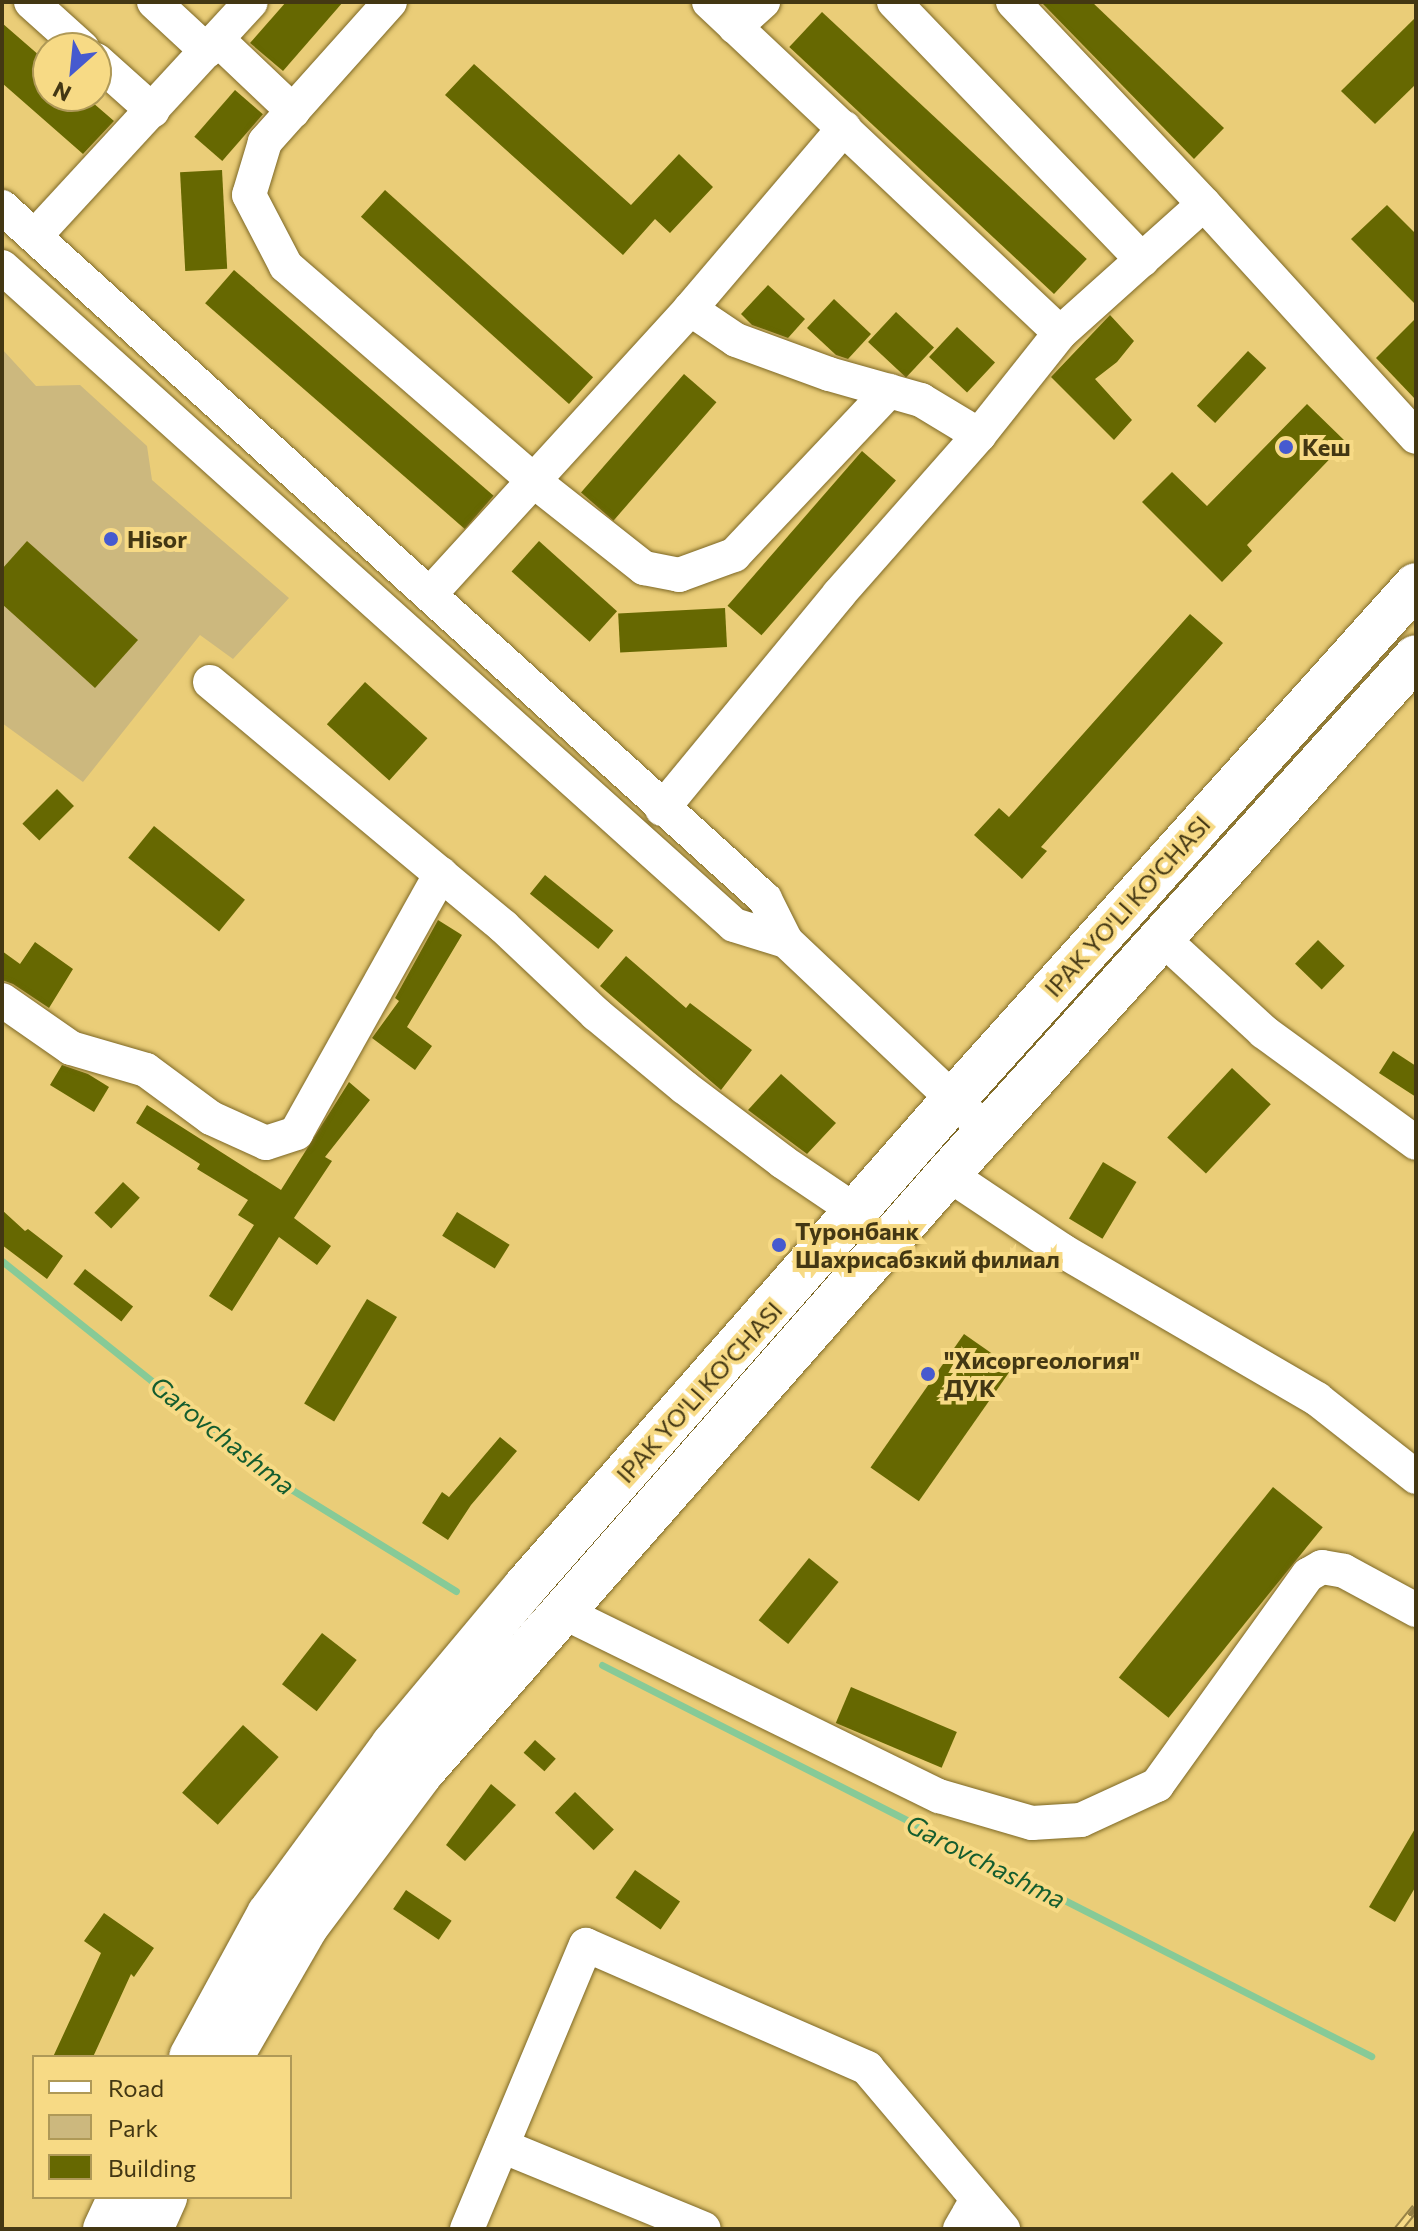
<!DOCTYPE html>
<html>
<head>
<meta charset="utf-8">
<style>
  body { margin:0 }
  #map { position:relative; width:1418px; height:2231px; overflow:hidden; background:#eacd78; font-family:Commissioner,sans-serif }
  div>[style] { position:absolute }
  .green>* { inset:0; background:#ccb87e }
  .stream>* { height:7px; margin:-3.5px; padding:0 3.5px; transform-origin:3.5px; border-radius:3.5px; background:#87ca97 }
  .building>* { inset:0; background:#666801; transform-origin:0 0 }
  .roads { filter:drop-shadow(0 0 2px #7d6826) drop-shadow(0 0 2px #7d6826) }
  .minor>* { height:34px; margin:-17px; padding:0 17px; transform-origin:17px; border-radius:17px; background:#fff }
  .major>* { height:44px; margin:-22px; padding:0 22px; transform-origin:22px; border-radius:22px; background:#fff }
  .rail>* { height:9px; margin-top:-4.5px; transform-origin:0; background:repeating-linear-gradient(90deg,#f7da85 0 18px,#978246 0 36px); box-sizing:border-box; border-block:2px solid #978246 }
  .dots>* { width:22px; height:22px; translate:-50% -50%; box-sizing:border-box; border:4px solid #f7da85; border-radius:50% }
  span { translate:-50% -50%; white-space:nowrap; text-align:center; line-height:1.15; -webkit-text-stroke:8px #f7da85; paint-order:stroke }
  .poi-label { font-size:24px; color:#433713; font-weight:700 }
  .left { translate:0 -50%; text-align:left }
  .street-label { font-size:24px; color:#433713 }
  .water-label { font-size:26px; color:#145d2f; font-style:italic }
  .frame { position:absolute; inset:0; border:4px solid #433713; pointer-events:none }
  .legend { position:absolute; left:32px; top:2055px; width:260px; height:144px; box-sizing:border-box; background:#f7da85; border:2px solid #af9957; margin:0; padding:10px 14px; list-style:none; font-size:24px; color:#433713 }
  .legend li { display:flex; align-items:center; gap:16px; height:40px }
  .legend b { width:40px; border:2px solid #af9957 }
  .north { position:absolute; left:32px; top:32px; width:80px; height:80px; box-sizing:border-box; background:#f7da85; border:2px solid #af9957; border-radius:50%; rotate:207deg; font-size:22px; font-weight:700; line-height:32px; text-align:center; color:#433713 }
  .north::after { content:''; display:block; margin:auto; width:28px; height:36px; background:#465acf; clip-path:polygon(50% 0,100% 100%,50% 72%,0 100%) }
</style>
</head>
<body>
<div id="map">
  <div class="green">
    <i style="clip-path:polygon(2px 349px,36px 386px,80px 385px,147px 446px,152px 480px,289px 598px,233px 659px,200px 635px,83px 782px,2px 723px)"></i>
  </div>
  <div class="stream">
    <i style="left:2px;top:1261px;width:347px;rotate:38.7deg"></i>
    <i style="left:273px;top:1478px;width:215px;rotate:31.7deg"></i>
    <i style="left:602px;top:1665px;width:863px;rotate:26.95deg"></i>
  </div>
  <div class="building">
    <i style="clip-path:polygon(286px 2px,343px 2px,283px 71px,250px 43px)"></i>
    <i style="clip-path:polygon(1041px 2px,1092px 2px,1224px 128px,1194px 159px)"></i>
    <i style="left:822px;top:12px;width:362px;height:48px;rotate:43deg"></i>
    <i style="clip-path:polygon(1416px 17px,1416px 84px,1375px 124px,1341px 91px)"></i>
    <i style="clip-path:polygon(2px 23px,48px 63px,48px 96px,85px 96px,114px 121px,83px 154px,2px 83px)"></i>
    <i style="clip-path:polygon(474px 64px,631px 205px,679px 154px,713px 187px,670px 233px,655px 219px,623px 255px,445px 95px)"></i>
    <i style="left:235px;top:90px;width:37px;height:62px;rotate:41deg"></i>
    <i style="left:222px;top:170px;width:99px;height:42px;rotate:87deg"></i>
    <i style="left:385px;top:190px;width:280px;height:36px;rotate:42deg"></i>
    <i style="clip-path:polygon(1387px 205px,1416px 234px,1416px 305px,1351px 239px)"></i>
    <i style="left:234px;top:270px;width:344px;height:44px;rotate:41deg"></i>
    <i style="clip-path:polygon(768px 285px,805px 319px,788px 338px,752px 325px,741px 314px)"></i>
    <i style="clip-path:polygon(834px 299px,871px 334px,848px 359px,836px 355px,807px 328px)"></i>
    <i style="left:896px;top:312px;width:52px;height:41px;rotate:43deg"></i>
    <i style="clip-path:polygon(1110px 315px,1134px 341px,1117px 362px,1095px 379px,1132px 420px,1114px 440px,1051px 377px)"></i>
    <i style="clip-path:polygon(1416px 318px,1416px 400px,1376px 358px)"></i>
    <i style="left:957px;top:327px;width:52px;height:41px;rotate:43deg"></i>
    <i style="left:1248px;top:351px;width:25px;height:75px;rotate:43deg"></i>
    <i style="left:684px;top:374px;width:43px;height:157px;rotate:41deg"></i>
    <i style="clip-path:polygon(1307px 404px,1346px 442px,1247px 545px,1252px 551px,1222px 582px,1142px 502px,1172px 472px,1207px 506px)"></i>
    <i style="left:862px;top:451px;width:45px;height:205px;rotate:41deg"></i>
    <i style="clip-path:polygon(27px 541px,138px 640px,95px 688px,2px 604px,2px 569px)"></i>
    <i style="left:539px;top:541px;width:105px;height:41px;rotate:42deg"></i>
    <i style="left:725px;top:608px;width:39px;height:107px;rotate:87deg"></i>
    <i style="clip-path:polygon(1190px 614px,1223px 643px,1041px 847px,1047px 851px,1022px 879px,974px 835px,999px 808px,1009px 817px)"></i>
    <i style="left:365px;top:682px;width:84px;height:57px;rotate:42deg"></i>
    <i style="left:57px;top:789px;width:24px;height:49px;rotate:45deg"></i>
    <i style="left:154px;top:826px;width:117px;height:41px;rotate:39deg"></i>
    <i style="left:545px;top:875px;width:88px;height:24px;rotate:39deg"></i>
    <i style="clip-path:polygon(438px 920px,462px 935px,407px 1027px,432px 1046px,415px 1070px,372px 1038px,399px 1001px,395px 998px)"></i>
    <i style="left:1318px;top:940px;width:37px;height:33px;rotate:44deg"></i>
    <i style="clip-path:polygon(35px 942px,73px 969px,49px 1008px,13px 984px,2px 980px,2px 951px,20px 964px)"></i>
    <i style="clip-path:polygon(626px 956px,686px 1008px,690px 1003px,752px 1050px,721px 1090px,600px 986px)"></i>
    <i style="clip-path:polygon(1393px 1051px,1416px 1066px,1416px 1097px,1379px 1073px)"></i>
    <i style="clip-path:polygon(62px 1065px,88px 1074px,109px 1087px,94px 1112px,50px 1085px)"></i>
    <i style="left:1232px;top:1068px;width:53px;height:95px;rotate:43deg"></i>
    <i style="clip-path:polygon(781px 1074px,836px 1123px,807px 1154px,748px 1110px)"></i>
    <i style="clip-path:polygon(349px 1082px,370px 1100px,325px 1157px,332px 1161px,294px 1218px,331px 1246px,317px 1265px,279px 1237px,232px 1311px,209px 1296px,254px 1225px,238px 1215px,248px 1200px,197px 1169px,200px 1164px,136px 1123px,147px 1105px,281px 1190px)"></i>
    <i style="left:1103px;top:1162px;width:39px;height:66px;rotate:31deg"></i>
    <i style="left:123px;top:1182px;width:23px;height:42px;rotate:43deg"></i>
    <i style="clip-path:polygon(2px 1210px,25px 1231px,28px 1229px,63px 1256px,47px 1279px,2px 1245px)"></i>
    <i style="left:457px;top:1212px;width:62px;height:28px;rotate:32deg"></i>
    <i style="left:85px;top:1269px;width:61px;height:19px;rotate:38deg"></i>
    <i style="left:367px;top:1299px;width:35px;height:122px;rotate:31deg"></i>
    <i style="left:964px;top:1334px;width:59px;height:163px;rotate:35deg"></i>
    <i style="clip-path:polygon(500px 1437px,517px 1451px,471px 1505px,448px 1540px,422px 1523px,442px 1492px,449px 1497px)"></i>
    <i style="left:1273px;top:1487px;width:64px;height:245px;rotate:39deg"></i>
    <i style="left:809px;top:1558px;width:38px;height:80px;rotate:39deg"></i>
    <i style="left:322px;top:1633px;width:44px;height:65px;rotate:38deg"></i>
    <i style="left:851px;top:1687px;width:115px;height:39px;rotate:23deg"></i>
    <i style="left:243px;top:1725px;width:48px;height:91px;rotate:42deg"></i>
    <i style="left:535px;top:1740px;width:28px;height:17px;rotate:42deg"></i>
    <i style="clip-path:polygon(491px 1784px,516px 1805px,465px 1861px,446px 1845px)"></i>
    <i style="left:575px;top:1792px;width:54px;height:29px;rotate:44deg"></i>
    <i style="clip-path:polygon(1416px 1827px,1416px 1886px,1395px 1922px,1369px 1907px)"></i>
    <i style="left:635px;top:1870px;width:55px;height:34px;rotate:35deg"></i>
    <i style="left:406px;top:1890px;width:55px;height:23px;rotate:34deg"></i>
    <i style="clip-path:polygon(104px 1913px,154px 1948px,134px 1977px,131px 1974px,93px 2057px,53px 2057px,101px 1953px,84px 1941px)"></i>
  </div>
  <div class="roads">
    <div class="minor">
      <i style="left:31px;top:2px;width:69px;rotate:42deg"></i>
      <i style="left:154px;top:2px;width:72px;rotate:42.8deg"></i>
      <i style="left:390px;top:2px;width:188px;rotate:131.8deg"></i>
      <i style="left:265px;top:142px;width:55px;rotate:106.8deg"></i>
      <i style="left:249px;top:195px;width:80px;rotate:62.5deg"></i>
      <i style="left:286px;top:266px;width:330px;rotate:40.9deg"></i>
      <i style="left:535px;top:482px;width:139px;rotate:38.3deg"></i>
      <i style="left:644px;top:568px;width:36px;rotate:11deg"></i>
      <i style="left:679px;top:575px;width:59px;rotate:-20deg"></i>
      <i style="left:734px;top:555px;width:226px;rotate:-46.6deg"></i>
      <i style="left:709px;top:2px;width:482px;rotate:43.3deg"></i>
      <i style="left:1060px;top:333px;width:193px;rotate:-41.9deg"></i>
      <i style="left:1204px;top:204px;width:315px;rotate:47.7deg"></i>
      <i style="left:894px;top:2px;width:358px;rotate:46.1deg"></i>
      <i style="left:1013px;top:2px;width:278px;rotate:46.6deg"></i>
      <i style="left:735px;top:27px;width:38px;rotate:-42deg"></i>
      <i style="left:217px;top:39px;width:105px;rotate:43.5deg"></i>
      <i style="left:96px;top:60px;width:76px;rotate:41.8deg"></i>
      <i style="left:2px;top:207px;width:1030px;rotate:42.21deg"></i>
      <i style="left:765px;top:899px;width:47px;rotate:63.4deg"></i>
      <i style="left:786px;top:941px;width:255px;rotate:43.4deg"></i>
      <i style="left:35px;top:236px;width:318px;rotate:-47.3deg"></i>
      <i style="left:2px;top:267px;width:984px;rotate:41.95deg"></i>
      <i style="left:734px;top:925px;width:54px;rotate:17.1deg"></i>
      <i style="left:690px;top:309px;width:238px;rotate:-49.6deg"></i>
      <i style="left:430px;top:594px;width:386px;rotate:-47.6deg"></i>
      <i style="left:690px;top:309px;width:55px;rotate:34deg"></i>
      <i style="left:736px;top:340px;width:99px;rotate:20.1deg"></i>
      <i style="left:829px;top:374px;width:96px;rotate:15.8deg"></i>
      <i style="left:921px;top:400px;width:68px;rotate:31.1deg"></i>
      <i style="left:210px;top:682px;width:383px;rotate:39.8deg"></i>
      <i style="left:504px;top:927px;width:127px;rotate:43.4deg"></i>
      <i style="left:596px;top:1014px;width:114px;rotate:39.7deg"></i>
      <i style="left:684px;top:1087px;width:124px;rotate:37.1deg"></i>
      <i style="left:783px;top:1162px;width:89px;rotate:34deg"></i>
      <i style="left:662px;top:809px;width:278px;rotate:-50.5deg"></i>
      <i style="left:839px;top:594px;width:212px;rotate:-48.6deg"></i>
      <i style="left:979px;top:435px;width:130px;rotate:-51.5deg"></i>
      <i style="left:1163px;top:939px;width:137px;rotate:42.6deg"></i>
      <i style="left:1264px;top:1032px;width:188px;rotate:36.1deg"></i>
      <i style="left:2px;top:1000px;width:84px;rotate:34.8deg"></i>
      <i style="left:71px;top:1048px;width:78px;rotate:16.3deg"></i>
      <i style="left:146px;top:1070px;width:81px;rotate:36.4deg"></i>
      <i style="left:211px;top:1118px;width:60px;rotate:24.4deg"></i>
      <i style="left:266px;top:1143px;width:32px;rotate:-18deg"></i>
      <i style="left:296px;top:1133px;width:297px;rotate:-60.8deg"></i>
      <i style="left:948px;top:1174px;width:138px;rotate:33.8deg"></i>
      <i style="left:1063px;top:1251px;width:294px;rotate:30.2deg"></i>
      <i style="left:1317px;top:1399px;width:126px;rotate:38.2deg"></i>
      <i style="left:561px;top:1611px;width:421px;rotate:26.1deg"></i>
      <i style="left:939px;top:1796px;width:97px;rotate:16.2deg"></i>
      <i style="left:1032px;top:1823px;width:49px;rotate:-3.5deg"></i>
      <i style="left:1081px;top:1820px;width:84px;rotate:-24.7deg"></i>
      <i style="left:1157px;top:1785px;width:259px;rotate:-54.3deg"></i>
      <i style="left:1308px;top:1575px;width:16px;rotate:-30deg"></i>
      <i style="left:1322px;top:1567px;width:22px;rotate:10deg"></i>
      <i style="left:1344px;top:1571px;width:82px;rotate:28.4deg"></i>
      <i style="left:502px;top:2146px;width:218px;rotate:22.3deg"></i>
      <i style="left:467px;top:2229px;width:308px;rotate:-67.3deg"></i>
      <i style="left:586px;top:1945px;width:307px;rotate:23.6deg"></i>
      <i style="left:867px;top:2068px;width:211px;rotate:49.8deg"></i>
      <i style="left:960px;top:2229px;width:34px;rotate:-60deg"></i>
    </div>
    <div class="major">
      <i style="left:191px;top:2057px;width:163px;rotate:-61.4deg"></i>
      <i style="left:269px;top:1914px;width:210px;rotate:-53.7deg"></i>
      <i style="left:393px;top:1745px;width:206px;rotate:-50.1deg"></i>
      <i style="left:525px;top:1587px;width:650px;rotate:-48.68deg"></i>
      <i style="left:954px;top:1099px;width:691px;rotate:-48.05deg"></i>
      <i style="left:231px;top:2057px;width:150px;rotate:-60deg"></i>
      <i style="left:306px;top:1927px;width:192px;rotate:-53.2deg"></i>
      <i style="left:421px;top:1773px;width:798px;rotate:-48.66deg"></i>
      <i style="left:948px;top:1174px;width:697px;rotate:-47.85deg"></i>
      <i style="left:105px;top:2229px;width:35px;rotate:-65deg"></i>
      <i style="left:151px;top:2229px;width:35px;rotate:-66deg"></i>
    </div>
  </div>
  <div class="rail">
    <i style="left:1398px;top:2229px;width:28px;rotate:-51deg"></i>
  </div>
  <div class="dots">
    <i style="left:1286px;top:447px;background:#465acf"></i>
    <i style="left:111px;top:539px;background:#465acf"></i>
    <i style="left:779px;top:1245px;background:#465acf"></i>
    <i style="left:928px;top:1374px;background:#465acf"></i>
  </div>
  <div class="poi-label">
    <span class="left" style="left:1302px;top:447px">Кеш</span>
    <span class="left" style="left:127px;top:539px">Hisor</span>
    <span class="left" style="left:795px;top:1245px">Туронбанк<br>Шахрисабзкий филиал</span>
    <span class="left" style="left:944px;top:1374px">"Хисоргеология"<br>ДУК</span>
  </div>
  <div class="street-label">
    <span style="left:1127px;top:906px;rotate:-48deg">IPAK YO'LI KO'CHASI</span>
    <span style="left:699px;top:1392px;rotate:-48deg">IPAK YO'LI KO'CHASI</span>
  </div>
  <div class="water-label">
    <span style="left:223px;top:1435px;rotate:38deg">Garovchashma</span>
    <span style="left:986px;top:1861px;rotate:27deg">Garovchashma</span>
  </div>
  <div class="frame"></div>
  <ul class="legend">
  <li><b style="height:10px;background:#fff"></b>Road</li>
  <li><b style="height:22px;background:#ccb87e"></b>Park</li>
  <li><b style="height:22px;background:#666801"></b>Building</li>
  </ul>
  <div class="north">N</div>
</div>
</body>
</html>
